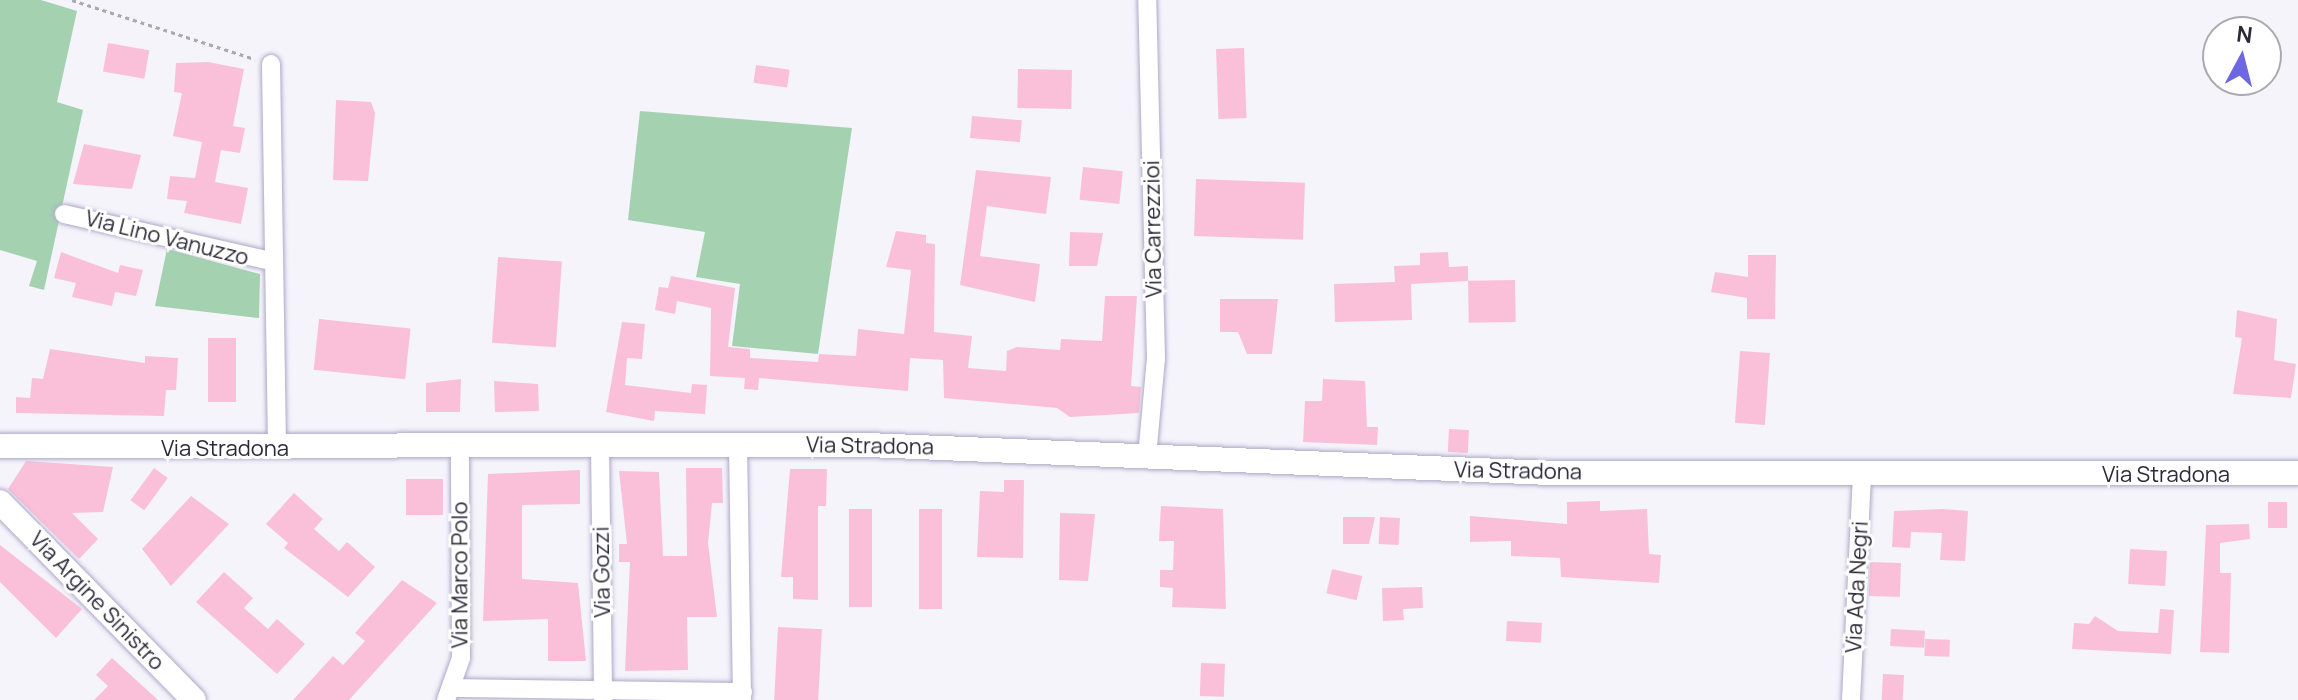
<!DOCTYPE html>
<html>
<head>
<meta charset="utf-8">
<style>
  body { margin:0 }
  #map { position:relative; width:2298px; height:700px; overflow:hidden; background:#f5f4fb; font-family:Manrope,sans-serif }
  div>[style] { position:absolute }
  .green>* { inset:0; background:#a4d2b1 }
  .building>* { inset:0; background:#fac0da; transform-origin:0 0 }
  .path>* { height:3px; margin-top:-1.5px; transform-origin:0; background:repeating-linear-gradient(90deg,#aaa9b2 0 4px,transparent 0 8px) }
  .roads { filter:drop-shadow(0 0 2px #aca9c8) drop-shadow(0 0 2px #aca9c8) }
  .minor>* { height:18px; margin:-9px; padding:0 9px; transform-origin:9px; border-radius:9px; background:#fff }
  .secondary>* { height:24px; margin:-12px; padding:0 12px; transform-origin:12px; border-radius:12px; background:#fff }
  span { translate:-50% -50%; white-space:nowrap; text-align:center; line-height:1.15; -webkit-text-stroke:6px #fff; paint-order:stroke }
  .street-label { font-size:22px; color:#2c2a37 }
  .north { position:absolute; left:2202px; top:16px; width:80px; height:80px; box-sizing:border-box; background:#fff; border:2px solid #abaaaf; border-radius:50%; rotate:7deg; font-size:22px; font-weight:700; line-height:32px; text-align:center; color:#2c2a37 }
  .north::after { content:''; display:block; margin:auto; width:28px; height:36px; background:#6d67e1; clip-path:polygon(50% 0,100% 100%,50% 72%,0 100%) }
</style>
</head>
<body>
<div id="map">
  <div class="green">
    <i style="clip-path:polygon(0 0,41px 0,77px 11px,57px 102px,83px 110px,44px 290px,29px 286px,37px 261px,0 250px)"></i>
    <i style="clip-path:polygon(640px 111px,852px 128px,818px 354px,732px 346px,740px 284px,696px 277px,705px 232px,628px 220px)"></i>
    <i style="clip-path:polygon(167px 249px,260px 274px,259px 318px,155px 306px)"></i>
  </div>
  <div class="building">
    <i style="left:108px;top:43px;width:42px;height:29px;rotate:10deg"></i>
    <i style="left:1244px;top:48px;width:70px;height:28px;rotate:88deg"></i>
    <i style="clip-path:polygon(208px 62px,244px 69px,233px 126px,245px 128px,240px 153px,221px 150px,215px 182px,248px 188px,241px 224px,184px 213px,187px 201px,167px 199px,170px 176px,195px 178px,202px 142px,173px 136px,182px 93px,174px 92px,176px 63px)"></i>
    <i style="left:756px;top:65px;width:34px;height:18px;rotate:8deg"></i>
    <i style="left:1018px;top:69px;width:54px;height:39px;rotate:1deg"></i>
    <i style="clip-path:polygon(336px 100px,371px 102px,375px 113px,368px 181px,333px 180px)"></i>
    <i style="left:972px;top:116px;width:50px;height:22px;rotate:5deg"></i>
    <i style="clip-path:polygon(84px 144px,141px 155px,132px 189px,73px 184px)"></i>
    <i style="left:1083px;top:167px;width:40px;height:33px;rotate:6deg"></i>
    <i style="clip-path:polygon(976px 170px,1051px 177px,1046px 214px,987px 206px,980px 256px,1040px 264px,1035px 302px,960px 285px)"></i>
    <i style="left:1196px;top:179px;width:109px;height:57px;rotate:2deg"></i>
    <i style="clip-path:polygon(896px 231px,926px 235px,926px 243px,935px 244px,934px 332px,972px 336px,968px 368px,1006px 371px,1007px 351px,1017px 347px,1060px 350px,1061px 339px,1102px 341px,1105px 296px,1137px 296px,1131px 386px,1141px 387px,1139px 413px,1070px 417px,1057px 408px,944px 398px,943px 360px,910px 358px,908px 391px,759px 378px,758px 390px,744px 389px,745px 378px,710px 376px,711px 308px,677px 301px,675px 314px,655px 310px,659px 287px,668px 288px,671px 276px,735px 288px,728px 347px,750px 349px,750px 358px,818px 362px,819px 354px,856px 356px,858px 329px,904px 334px,911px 270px,886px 267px)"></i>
    <i style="clip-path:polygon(1070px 232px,1103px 233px,1097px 266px,1069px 266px)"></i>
    <i style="clip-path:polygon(61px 252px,118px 273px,120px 265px,143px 270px,136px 296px,115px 292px,112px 306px,72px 297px,76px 283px,54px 278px)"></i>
    <i style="clip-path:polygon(1448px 252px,1449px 267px,1468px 266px,1468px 281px,1411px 284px,1412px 320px,1335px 322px,1334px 284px,1395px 282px,1394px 266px,1420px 265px,1420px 253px)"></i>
    <i style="clip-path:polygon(1748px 255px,1776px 255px,1775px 319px,1747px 319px,1747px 298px,1711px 292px,1715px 272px,1748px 277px)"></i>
    <i style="left:498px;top:257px;width:64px;height:86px;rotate:4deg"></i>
    <i style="left:1515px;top:280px;width:42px;height:47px;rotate:89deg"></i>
    <i style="clip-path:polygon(1220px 299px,1278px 299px,1272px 354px,1247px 354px,1238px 332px,1220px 332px)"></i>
    <i style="clip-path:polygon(2237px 310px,2277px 319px,2274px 360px,2296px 364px,2291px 398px,2233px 394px,2242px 338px,2235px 337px)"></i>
    <i style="left:319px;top:319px;width:92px;height:51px;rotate:6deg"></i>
    <i style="clip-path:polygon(622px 322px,645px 324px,642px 359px,627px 358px,625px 385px,691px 393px,692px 384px,707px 385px,705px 414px,655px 411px,654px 421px,606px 412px)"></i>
    <i style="left:208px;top:338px;width:28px;height:64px"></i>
    <i style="clip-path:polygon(50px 349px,145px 363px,145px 356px,178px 358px,176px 390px,166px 390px,164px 416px,16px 413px,16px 397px,30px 398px,32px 378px,43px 379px)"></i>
    <i style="left:1740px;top:351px;width:30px;height:72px;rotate:4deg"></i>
    <i style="clip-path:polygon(461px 379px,460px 412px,426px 412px,426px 383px)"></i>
    <i style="clip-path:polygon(1323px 379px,1365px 381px,1367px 427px,1378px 427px,1377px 445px,1303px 442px,1305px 401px,1322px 401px)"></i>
    <i style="clip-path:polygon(494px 381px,538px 384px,539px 411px,495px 412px)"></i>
    <i style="left:1449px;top:429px;width:20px;height:23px;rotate:3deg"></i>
    <i style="clip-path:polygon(26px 461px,113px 467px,103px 512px,72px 513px,98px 539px,79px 559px,8px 489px)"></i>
    <i style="left:154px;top:468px;width:17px;height:40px;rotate:36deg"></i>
    <i style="clip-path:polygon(686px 468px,722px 468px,723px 503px,712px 503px,708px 543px,717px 617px,687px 617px,688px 670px,625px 671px,630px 562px,619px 562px,619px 544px,627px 544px,619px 471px,659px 472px,663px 556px,687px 556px)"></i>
    <i style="clip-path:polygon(790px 469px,827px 469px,826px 506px,818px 506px,818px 600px,793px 599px,793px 577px,781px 577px)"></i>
    <i style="clip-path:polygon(580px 470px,580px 504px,522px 505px,522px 579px,578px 583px,586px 661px,548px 661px,548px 619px,483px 621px,488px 474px)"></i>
    <i style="left:406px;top:479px;width:37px;height:36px"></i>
    <i style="clip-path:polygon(1004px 480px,1024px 480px,1023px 558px,977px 557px,980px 491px,1004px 492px)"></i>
    <i style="clip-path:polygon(294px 493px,323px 519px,314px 529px,339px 551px,347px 542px,375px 567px,348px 597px,284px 548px,288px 543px,266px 524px)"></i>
    <i style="clip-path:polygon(191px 496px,229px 524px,171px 586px,142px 549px)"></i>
    <i style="clip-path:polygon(1600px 501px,1600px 511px,1647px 509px,1649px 554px,1661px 555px,1659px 583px,1561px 577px,1560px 558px,1511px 556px,1511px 541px,1470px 542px,1470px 516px,1567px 524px,1567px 502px)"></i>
    <i style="left:2268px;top:502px;width:19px;height:26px"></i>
    <i style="clip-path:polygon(1161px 506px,1223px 509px,1226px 609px,1172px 607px,1173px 588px,1160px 587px,1160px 570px,1173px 570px,1174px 541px,1159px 541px)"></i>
    <i style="left:849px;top:509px;width:23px;height:98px"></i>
    <i style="left:919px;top:509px;width:23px;height:100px"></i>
    <i style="clip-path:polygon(1943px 509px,1968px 511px,1965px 561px,1940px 560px,1942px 533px,1911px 532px,1910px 548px,1892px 547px,1894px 511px)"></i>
    <i style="clip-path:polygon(1060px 513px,1095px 514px,1088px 581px,1059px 580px)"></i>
    <i style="clip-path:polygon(1343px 517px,1375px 517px,1369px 544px,1343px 544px)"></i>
    <i style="left:1380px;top:517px;width:20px;height:27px;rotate:3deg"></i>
    <i style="clip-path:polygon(2249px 524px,2250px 539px,2220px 543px,2220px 573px,2231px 573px,2229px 653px,2200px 652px,2206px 525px)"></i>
    <i style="clip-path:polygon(0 545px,82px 609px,56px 638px,0 582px)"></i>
    <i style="left:2130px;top:549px;width:37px;height:35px;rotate:3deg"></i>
    <i style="left:1870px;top:562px;width:31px;height:34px;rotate:2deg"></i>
    <i style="left:1332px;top:569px;width:31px;height:25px;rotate:13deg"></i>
    <i style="clip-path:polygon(224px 572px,253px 598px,244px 608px,268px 629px,277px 619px,305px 644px,277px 674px,196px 602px)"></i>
    <i style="clip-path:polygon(402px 580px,437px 603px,349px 700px,293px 700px,333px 656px,343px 665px,365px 641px,355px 633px)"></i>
    <i style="clip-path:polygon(1422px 587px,1423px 608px,1403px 609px,1404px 620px,1383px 621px,1382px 588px)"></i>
    <i style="clip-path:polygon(2160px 609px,2174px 610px,2171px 654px,2072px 649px,2074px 623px,2089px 624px,2095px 616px,2118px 631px,2158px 633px)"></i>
    <i style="left:1507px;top:621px;width:35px;height:20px;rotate:3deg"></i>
    <i style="left:778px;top:627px;width:44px;height:73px;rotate:3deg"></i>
    <i style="left:1891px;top:629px;width:34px;height:17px;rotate:3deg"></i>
    <i style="left:1925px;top:639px;width:25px;height:17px;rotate:2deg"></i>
    <i style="clip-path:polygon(112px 658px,123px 668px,158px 700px,94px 700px,108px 686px,96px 675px)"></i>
    <i style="left:1201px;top:663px;width:24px;height:33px;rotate:2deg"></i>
    <i style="left:1883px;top:674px;width:21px;height:26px;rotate:3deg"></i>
  </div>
  <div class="path">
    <i style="left:72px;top:0;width:192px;rotate:17.9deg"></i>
  </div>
  <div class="roads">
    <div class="minor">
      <i style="left:271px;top:64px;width:385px;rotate:89.1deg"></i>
      <i style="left:64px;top:214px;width:212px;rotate:12.8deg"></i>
      <i style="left:738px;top:444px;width:256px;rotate:89.1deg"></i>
      <i style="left:600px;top:445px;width:255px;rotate:89.3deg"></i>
      <i style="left:1147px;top:457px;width:98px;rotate:-84.8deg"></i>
      <i style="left:1156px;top:359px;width:359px;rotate:-91.4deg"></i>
      <i style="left:455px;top:688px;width:288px;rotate:0.8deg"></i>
      <i style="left:446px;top:700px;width:45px;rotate:-70.3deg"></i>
      <i style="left:461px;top:658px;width:212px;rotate:-90.3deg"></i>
      <i style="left:1851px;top:700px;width:226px;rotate:-87.2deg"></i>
    </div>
    <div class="secondary">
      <i style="left:0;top:446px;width:868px;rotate:-0.07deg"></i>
      <i style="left:868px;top:445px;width:684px;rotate:2.35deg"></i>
      <i style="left:1551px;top:473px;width:747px"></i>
      <i style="left:0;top:502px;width:277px;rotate:45.6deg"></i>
    </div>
  </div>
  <div class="street-label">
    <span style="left:1153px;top:229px;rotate:-91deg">Via Carrezzioi</span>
    <span style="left:167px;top:238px;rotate:14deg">Via Lino Vanuzzo</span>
    <span style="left:870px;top:446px;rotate:1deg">Via Stradona</span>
    <span style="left:225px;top:449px">Via Stradona</span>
    <span style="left:1518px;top:471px;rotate:1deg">Via Stradona</span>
    <span style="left:2166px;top:475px">Via Stradona</span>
    <span style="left:602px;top:572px;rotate:-91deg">Via Gozzi</span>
    <span style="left:460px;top:575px;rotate:-90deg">Via Marco Polo</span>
    <span style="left:1857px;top:587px;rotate:-87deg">Via Ada Negri</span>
    <span style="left:97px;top:601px;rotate:46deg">Via Argine Sinistro</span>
  </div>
  <div class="north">N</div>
</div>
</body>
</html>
